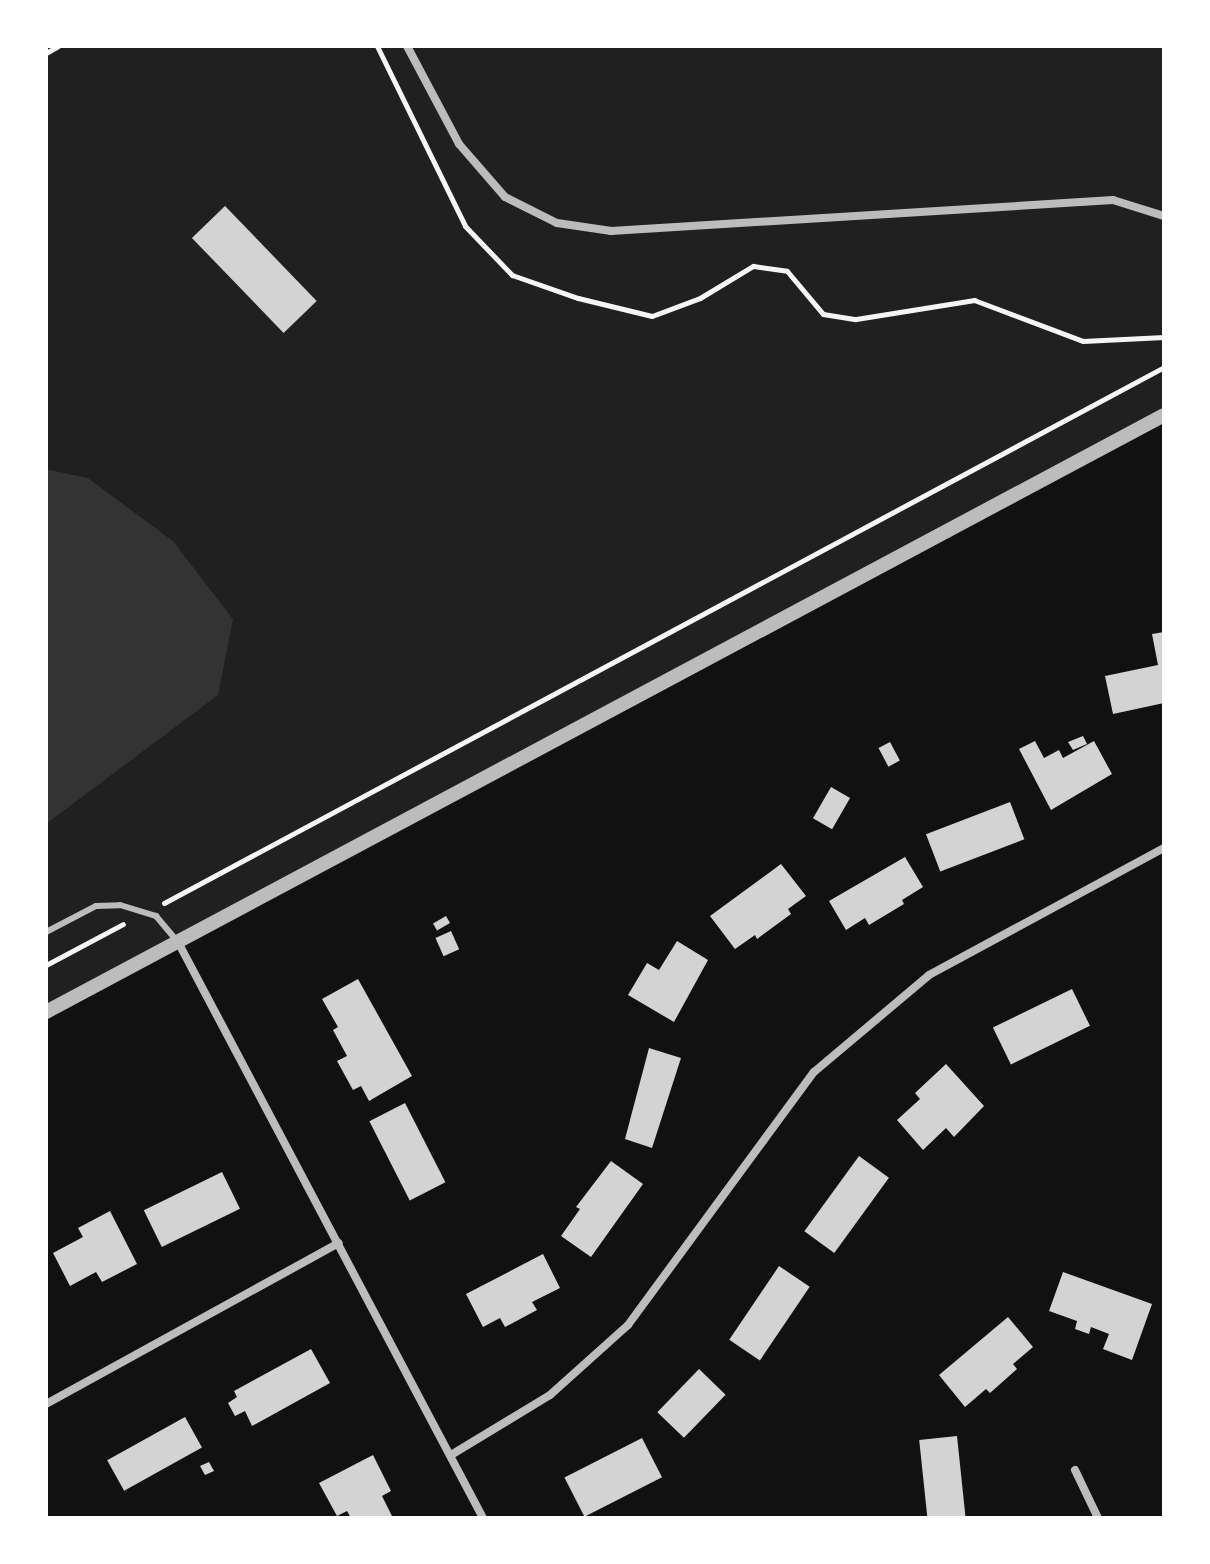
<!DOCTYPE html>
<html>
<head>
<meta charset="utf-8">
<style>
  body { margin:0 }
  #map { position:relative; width:1210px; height:1564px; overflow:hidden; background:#111; font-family:Cabin,sans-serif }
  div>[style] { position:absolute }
  .green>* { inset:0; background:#202020 }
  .water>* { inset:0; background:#333 }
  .building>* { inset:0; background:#d3d3d3; transform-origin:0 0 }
  .path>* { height:5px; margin:-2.5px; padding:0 2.5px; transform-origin:2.5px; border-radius:2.5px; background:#f5f5f5 }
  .service>* { height:6px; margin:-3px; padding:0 3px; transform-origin:3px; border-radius:3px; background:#bcbcbc }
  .minor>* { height:8px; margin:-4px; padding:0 4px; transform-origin:4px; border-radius:4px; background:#bcbcbc }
  .tertiary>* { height:14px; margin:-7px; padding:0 7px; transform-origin:7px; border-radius:7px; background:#bcbcbc }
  span { translate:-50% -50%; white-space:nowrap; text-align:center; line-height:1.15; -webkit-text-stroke:7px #fff; paint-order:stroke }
  .frame { position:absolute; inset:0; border:48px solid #fff; pointer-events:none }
</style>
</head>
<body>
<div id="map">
  <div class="green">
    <i style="clip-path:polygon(46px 46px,1164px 46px,1164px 415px,46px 1012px,46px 824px,152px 743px,233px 619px,173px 541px,88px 478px,46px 469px)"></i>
  </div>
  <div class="water">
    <i style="clip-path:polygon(46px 469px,88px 478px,173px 541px,233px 619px,218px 695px,46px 824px)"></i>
  </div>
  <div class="building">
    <i style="left:225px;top:206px;width:132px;height:46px;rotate:46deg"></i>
    <i style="clip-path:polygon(1164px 632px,1164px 703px,1113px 714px,1105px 676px,1158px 665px,1152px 634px)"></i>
    <i style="clip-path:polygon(1083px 736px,1087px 744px,1073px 750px,1068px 742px)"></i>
    <i style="clip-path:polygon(1035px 741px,1044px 758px,1059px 750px,1063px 758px,1094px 741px,1112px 774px,1051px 810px,1019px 749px)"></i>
    <i style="left:890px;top:742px;width:21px;height:13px;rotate:62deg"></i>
    <i style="left:831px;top:787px;width:22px;height:36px;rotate:30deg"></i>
    <i style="left:1010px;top:802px;width:40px;height:90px;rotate:69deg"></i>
    <i style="clip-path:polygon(905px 857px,923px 887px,902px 900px,904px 904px,869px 925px,865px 918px,846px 930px,829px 901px)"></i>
    <i style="clip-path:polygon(781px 864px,806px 896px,788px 909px,791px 914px,757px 939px,755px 935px,735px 949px,710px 916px)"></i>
    <i style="left:446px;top:916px;width:8px;height:15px;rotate:60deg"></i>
    <i style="left:451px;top:931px;width:20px;height:17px;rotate:66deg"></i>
    <i style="clip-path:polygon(677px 941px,708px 960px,674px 1022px,628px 995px,647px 963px,659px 970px)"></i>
    <i style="clip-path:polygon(358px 979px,412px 1076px,369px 1101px,361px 1086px,353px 1090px,337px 1061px,347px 1056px,333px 1030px,338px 1027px,322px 999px)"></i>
    <i style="left:1072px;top:989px;width:41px;height:88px;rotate:64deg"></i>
    <i style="clip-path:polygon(649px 1048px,681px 1058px,652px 1148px,625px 1139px)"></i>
    <i style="clip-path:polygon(946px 1064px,984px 1106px,954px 1137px,946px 1128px,923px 1150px,897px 1120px,920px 1099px,915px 1093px)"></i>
    <i style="left:405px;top:1103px;width:89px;height:40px;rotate:63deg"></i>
    <i style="left:859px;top:1156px;width:37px;height:93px;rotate:36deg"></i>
    <i style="clip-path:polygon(611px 1161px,643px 1184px,591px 1257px,561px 1236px,580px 1209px,576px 1207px)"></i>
    <i style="left:222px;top:1172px;width:41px;height:87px;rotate:64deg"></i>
    <i style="clip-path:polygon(110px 1211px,137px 1264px,102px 1282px,96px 1272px,70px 1286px,53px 1253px,83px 1237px,78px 1228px)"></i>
    <i style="clip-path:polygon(543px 1254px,560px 1288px,532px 1302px,537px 1310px,505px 1327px,500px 1318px,483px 1327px,466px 1294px)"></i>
    <i style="left:779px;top:1266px;width:37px;height:89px;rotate:34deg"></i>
    <i style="clip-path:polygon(1063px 1272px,1152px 1304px,1132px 1360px,1103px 1349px,1109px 1334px,1091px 1327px,1089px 1334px,1075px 1329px,1077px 1321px,1049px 1311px)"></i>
    <i style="clip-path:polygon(1008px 1317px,1033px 1347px,1013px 1364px,1017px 1369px,990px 1393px,986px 1389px,965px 1407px,939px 1375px)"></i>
    <i style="clip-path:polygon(311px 1349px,330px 1383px,252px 1426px,245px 1411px,235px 1416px,228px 1403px,237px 1397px,234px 1391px)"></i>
    <i style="left:699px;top:1369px;width:37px;height:60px;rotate:44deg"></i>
    <i style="left:185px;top:1417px;width:35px;height:89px;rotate:61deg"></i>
    <i style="left:957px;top:1436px;width:82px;height:38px;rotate:84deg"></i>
    <i style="left:642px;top:1438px;width:44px;height:87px;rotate:63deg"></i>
    <i style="clip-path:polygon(373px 1455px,391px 1491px,382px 1496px,393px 1518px,351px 1518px,347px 1511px,337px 1516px,319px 1483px)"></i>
    <i style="clip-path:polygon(209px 1462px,214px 1471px,205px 1475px,200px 1466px)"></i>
  </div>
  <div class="path">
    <i style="left:377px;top:46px;width:200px;rotate:63.9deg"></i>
    <i style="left:465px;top:226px;width:68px;rotate:46.2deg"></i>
    <i style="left:512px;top:275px;width:70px;rotate:19.2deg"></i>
    <i style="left:578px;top:298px;width:76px;rotate:13.7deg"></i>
    <i style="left:652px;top:316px;width:51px;rotate:-20.6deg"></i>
    <i style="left:700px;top:298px;width:62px;rotate:-31.1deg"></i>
    <i style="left:753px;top:266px;width:34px;rotate:8deg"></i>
    <i style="left:787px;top:271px;width:56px;rotate:50.1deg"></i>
    <i style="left:823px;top:314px;width:33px;rotate:9deg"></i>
    <i style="left:856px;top:319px;width:120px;rotate:-9.1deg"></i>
    <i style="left:974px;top:300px;width:116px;rotate:20.6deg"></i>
    <i style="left:1083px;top:341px;width:81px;rotate:-2.8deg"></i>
    <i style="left:46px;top:53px;width:14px;rotate:-30deg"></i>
    <i style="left:164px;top:903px;width:1135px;rotate:-28.19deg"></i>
    <i style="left:46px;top:965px;width:87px;rotate:-28deg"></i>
  </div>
  <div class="service">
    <i style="left:46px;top:932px;width:56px;rotate:-27.5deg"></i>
    <i style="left:96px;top:906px;width:24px;rotate:-2deg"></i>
    <i style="left:120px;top:905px;width:38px;rotate:17deg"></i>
    <i style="left:156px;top:916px;width:34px;rotate:50deg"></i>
  </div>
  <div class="minor">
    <i style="left:407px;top:46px;width:111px;rotate:62deg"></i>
    <i style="left:459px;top:144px;width:70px;rotate:49deg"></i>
    <i style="left:505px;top:197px;width:58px;rotate:26.6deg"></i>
    <i style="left:557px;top:223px;width:55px;rotate:8.4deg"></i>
    <i style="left:611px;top:231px;width:503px;rotate:-3.53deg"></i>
    <i style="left:1113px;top:200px;width:53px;rotate:17.4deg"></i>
    <i style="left:178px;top:942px;width:652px;rotate:62.1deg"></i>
    <i style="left:46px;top:1404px;width:334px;rotate:-28.8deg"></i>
    <i style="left:451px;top:1455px;width:116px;rotate:-31.2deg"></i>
    <i style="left:550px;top:1395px;width:105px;rotate:-41.9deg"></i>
    <i style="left:628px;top:1325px;width:314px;rotate:-53.7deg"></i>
    <i style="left:814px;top:1072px;width:150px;rotate:-40.1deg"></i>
    <i style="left:929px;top:975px;width:267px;rotate:-28.4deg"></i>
    <i style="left:1075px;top:1470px;width:53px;rotate:64.4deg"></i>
  </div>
  <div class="tertiary">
    <i style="left:46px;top:1012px;width:1267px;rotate:-28.1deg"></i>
  </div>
  <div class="frame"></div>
</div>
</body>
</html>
